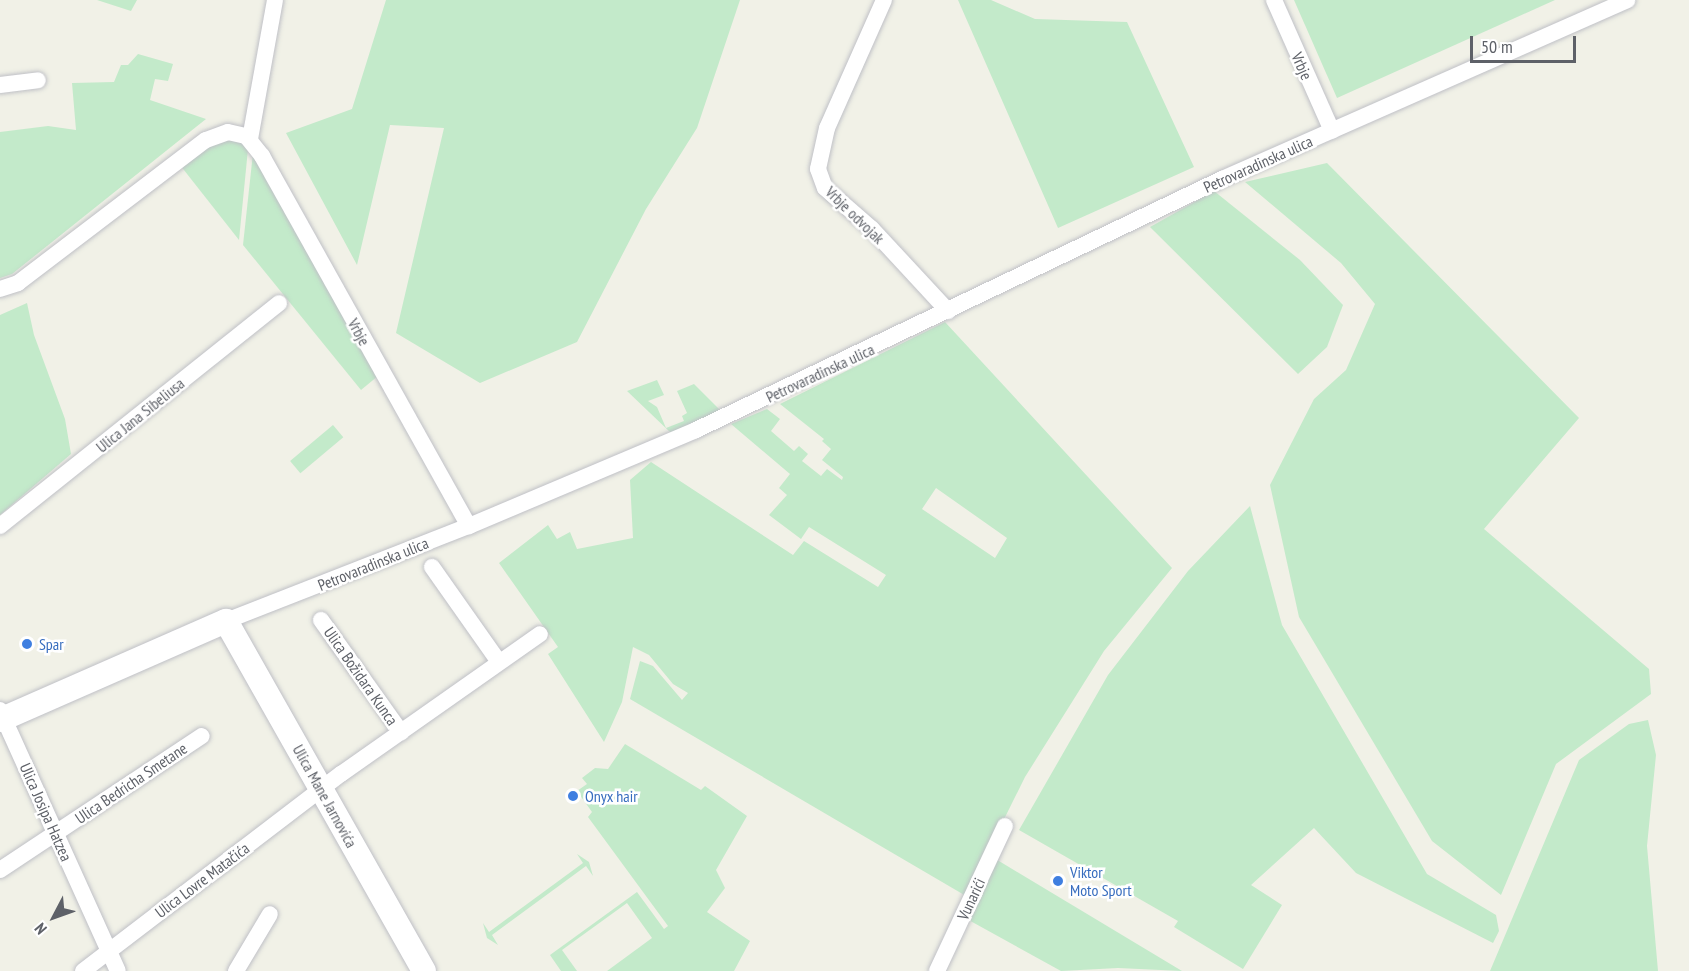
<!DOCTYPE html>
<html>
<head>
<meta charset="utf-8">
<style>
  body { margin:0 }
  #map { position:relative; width:1689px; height:971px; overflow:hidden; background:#f1f1e7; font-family:"PT Sans Narrow",sans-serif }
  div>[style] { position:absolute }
  .green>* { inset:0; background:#c3eaca; transform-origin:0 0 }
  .roads { filter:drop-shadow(0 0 2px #bfc0c6) drop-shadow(0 0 2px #bfc0c6) }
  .street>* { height:16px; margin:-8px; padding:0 8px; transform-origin:8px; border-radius:8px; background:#fff }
  .secondary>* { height:24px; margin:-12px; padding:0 12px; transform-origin:12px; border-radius:12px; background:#fff }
  .dots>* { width:16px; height:16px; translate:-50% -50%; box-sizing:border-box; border:3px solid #fff; border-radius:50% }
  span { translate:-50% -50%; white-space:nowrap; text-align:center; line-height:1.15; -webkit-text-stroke:5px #fff; paint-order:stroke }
  .street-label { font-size:16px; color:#5e6168 }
  .shop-label { font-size:16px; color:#366cbe }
  .left { translate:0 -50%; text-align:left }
  .north { position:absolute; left:24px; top:887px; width:60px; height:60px; -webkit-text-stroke:4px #fff; paint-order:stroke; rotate:229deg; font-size:16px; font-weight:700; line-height:24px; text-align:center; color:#5e6168 }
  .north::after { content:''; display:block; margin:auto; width:21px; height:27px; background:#5e6168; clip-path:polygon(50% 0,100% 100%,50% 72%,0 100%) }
  .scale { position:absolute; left:1470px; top:36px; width:106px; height:27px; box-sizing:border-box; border:3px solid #5e6168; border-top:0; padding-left:8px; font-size:18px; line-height:21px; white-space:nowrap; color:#5e6168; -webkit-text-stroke:4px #fff; paint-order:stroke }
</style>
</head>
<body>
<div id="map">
  <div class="green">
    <i style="clip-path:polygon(97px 0,137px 0,131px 11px)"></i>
    <i style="clip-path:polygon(386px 0,740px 0,697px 128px,646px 209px,577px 342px,480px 383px,396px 333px,444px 128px,390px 125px,357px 265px,286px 133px,352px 109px)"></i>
    <i style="clip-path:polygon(958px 0,991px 0,1035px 19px,1127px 22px,1194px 167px,1058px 228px)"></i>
    <i style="clip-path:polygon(1294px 0,1555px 0,1337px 98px)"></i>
    <i style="clip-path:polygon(138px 54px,173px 64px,168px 81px,155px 79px,150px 100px,206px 119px,12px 274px,0 278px,0 132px,48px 126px,76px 130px,72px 83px,114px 82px,121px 65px,128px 65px)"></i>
    <i style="clip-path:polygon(222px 139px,243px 143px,248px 149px,239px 240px,180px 165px)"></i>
    <i style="clip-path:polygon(253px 153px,378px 376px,361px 390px,243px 245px)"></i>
    <i style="clip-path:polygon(1327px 163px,1579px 418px,1484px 529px,1649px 669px,1651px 694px,1556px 764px,1501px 895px,1432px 841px,1299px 617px,1270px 485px,1314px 399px,1346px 370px,1375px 304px,1341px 263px,1245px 182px)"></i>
    <i style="clip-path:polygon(1214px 191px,1300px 260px,1343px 305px,1327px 347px,1298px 374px,1150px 227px)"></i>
    <i style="clip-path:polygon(27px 303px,34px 335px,65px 419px,71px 454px,0 515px,0 315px)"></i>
    <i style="clip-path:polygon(evenodd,945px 322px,1172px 568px,1104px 651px,1025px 777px,966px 896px,630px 699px,640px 661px,653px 666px,682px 700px,688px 693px,673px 684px,649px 655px,633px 647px,622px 702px,604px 742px,548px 654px,558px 647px,499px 563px,548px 525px,557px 539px,570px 532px,577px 549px,633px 538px,630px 480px,651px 462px,793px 555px,804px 541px,878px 587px,886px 575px,809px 527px,801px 539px,769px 515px,787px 495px,779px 488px,790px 474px,731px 424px,767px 409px,780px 419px,771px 431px,794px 451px,799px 446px,808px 454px,802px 461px,821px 476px,827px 469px,842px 480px,843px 477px,822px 460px,831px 449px,822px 441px,824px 439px,780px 404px,945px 322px,936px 488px,1007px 538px,995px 558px,922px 509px,936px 488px)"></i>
    <i style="clip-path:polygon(657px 380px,664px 395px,648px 401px,657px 407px,666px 428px,684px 421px,682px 416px,687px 413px,677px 391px,694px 384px,720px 410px,671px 433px,627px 391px)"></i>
    <i style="left:333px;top:425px;width:16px;height:56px;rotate:50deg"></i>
    <i style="clip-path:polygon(1250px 506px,1282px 625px,1427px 874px,1496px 915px,1499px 931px,1493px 943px,1356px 873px,1314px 828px,1251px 885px,1282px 905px,1243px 969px,1174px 927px,1178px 921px,1019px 830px,1108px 675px,1188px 571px)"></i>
    <i style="clip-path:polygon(1648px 720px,1656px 755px,1647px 846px,1658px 971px,1490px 971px,1579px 760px,1629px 724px)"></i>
    <i style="clip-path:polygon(625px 744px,701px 790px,705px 786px,747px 816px,716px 870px,725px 888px,707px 912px,750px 941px,734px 971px,607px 971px,652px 938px,627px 903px,562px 950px,577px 971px,561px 971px,550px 955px,637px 892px,664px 929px,668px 926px,588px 817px,592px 812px,577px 791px,587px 784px,582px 778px,595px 768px,608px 769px)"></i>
    <i style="clip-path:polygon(577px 854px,589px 862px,593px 876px,586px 866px,492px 935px,498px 945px,487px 938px,483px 923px,489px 932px,583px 863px)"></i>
    <i style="clip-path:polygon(994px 858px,1182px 971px,1118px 968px,1061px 971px,965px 918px)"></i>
  </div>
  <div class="roads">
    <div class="street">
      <i style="left:884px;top:0;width:140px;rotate:114deg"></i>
      <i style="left:827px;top:128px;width:42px;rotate:102.4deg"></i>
      <i style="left:818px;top:169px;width:20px;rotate:70deg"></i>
      <i style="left:825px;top:188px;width:62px;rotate:41.1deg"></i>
      <i style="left:872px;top:229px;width:112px;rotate:47.2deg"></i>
      <i style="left:1274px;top:0;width:143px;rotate:66.1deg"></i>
      <i style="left:0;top:85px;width:38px;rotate:-7deg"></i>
      <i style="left:250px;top:139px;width:141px;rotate:-79.8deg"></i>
      <i style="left:0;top:289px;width:19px;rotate:-18deg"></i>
      <i style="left:18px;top:283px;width:236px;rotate:-37.3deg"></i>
      <i style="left:206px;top:140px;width:23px;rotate:-20deg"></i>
      <i style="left:228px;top:132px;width:18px;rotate:13deg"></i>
      <i style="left:246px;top:136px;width:26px;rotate:51deg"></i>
      <i style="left:262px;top:156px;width:424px;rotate:60.8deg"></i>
      <i style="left:0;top:526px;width:357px;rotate:-38.6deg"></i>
      <i style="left:432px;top:567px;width:116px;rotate:54.8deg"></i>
      <i style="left:321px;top:620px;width:138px;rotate:54.5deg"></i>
      <i style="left:226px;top:621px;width:261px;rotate:-21.4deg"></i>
      <i style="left:469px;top:526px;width:246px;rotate:-22.9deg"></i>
      <i style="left:696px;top:430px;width:583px;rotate:-25.51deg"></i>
      <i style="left:1222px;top:179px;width:443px;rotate:-23.8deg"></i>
      <i style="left:0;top:710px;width:286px;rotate:65.7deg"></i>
      <i style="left:0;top:870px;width:242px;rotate:-33.6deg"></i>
      <i style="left:83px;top:971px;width:325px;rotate:-37.4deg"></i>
      <i style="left:341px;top:774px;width:243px;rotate:-35.1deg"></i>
      <i style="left:236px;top:971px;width:66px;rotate:-59.2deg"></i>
      <i style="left:937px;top:971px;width:160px;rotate:-64.9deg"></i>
    </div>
    <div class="secondary">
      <i style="left:0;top:720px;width:247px;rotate:-23.7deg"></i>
      <i style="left:226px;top:621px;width:402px;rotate:60.5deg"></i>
    </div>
  </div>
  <div class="dots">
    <i style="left:27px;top:644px;background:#3f7fe0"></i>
    <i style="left:573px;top:796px;background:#3f7fe0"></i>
    <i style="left:1058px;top:881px;background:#3f7fe0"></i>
  </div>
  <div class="street-label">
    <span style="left:1302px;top:66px;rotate:66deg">Vrbje</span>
    <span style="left:1258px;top:164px;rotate:-24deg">Petrovaradinska ulica</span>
    <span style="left:855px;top:215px;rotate:44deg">Vrbje odvojak</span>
    <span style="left:359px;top:332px;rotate:61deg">Vrbje</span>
    <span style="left:820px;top:373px;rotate:-25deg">Petrovaradinska ulica</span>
    <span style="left:140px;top:415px;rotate:-39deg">Ulica Jana Sibeliusa</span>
    <span style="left:373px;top:564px;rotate:-22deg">Petrovaradinska ulica</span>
    <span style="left:361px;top:676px;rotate:55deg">Ulica Božidara Kunca</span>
    <span style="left:131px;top:783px;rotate:-34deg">Ulica Bedricha Smetane</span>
    <span style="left:325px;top:796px;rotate:61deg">Ulica Mane Jarnovića</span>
    <span style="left:46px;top:812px;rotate:66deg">Ulica Josipa Hatzea</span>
    <span style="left:202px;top:880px;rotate:-37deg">Ulica Lovre Matačića</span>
    <span style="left:971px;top:899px;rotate:-65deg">Vunarići</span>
  </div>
  <div class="shop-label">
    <span class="left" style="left:39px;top:644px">Spar</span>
    <span class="left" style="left:585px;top:796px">Onyx hair</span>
    <span class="left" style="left:1070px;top:881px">Viktor<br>Moto Sport</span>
  </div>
  <div class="north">N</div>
  <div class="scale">50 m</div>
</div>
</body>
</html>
